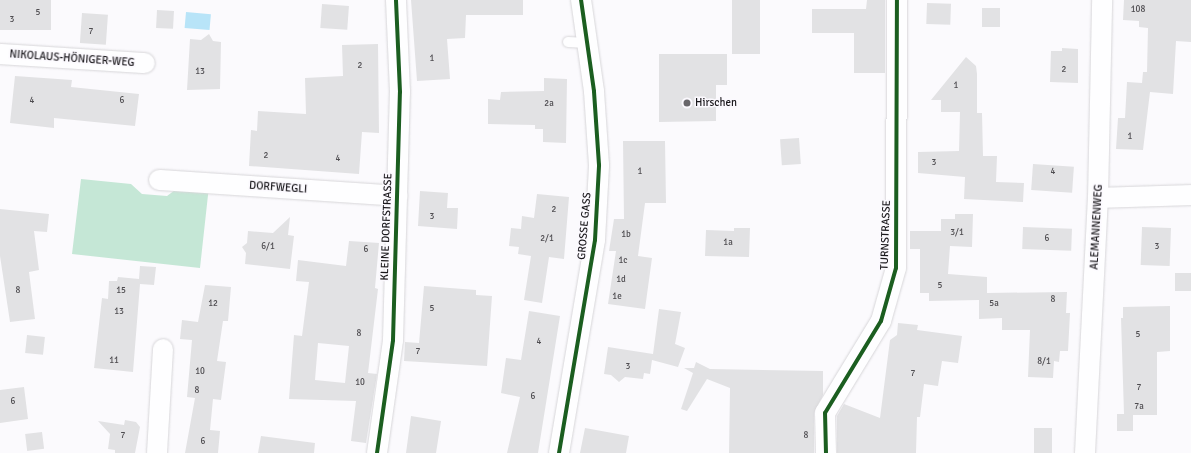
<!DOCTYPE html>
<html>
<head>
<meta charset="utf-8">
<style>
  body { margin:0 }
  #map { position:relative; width:1191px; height:453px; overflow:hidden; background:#fbfafd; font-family:Signika,sans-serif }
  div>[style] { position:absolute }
  .green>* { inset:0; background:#c5e7d6 }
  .water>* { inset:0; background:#b8e4f8; transform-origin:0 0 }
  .building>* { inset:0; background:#e2e2e4; transform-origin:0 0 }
  .roads { filter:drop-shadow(0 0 1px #d7d6d9) drop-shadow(0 0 1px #d7d6d9) }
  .service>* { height:10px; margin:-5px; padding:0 5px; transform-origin:5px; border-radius:5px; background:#fefeff }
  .minor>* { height:20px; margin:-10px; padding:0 10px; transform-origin:10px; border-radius:10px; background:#fefeff }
  .cycleway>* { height:4px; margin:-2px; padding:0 2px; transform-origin:2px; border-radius:2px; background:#1b5e20 }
  .dots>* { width:11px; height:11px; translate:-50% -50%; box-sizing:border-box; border:2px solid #fbf9fe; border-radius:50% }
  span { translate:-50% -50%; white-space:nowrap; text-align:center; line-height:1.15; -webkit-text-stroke:3px #fbf9fe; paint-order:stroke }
  .number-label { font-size:9px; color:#4e4c50 }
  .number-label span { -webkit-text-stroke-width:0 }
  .street-label { font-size:11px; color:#1a181c }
  .poi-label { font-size:11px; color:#1a181c }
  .left { translate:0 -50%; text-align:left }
</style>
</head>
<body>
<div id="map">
  <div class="green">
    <i style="clip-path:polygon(81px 179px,131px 184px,142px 194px,167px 196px,183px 184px,209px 186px,200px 268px,72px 254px)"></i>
  </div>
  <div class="water">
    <i style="left:186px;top:12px;width:25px;height:16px;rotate:5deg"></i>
  </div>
  <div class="building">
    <i style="left:0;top:0;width:51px;height:30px"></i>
    <i style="clip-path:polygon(411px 0,523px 0,523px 15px,466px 15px,465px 38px,447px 39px,450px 79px,417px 81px)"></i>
    <i style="left:732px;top:0;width:28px;height:54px"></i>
    <i style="clip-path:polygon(867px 0,885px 0,885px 73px,854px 73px,854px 33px,812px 33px,812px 9px,866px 9px)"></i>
    <i style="clip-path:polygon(1124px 0,1191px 0,1191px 42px,1176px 41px,1173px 94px,1150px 92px,1143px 150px,1116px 149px,1118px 118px,1125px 118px,1127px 82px,1142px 83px,1143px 72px,1147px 72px,1148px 28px,1139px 27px,1139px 21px,1123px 20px)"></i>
    <i style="left:927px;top:3px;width:24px;height:21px;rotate:2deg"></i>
    <i style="left:322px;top:4px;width:27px;height:24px;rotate:4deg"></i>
    <i style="left:982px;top:8px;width:18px;height:19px"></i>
    <i style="left:157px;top:10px;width:17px;height:18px;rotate:3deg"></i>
    <i style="left:82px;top:13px;width:26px;height:30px;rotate:4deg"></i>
    <i style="clip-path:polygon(209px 34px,213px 41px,221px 42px,220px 89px,187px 90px,190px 39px,201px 40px)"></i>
    <i style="clip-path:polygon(378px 44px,379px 133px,362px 132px,359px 174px,249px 166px,251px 130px,257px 131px,258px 111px,306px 114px,305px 78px,343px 76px,342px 45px)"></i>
    <i style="clip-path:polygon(1062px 48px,1078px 49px,1078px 83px,1050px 82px,1051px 51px,1062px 51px)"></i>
    <i style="clip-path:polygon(659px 54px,727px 54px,727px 85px,716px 85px,716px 121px,659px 122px)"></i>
    <i style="clip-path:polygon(966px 57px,976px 66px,977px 74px,977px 113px,982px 113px,983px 156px,997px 156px,996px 182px,1024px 183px,1023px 202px,964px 199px,965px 177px,918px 173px,918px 152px,959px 151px,960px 112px,941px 112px,941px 100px,931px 100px)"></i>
    <i style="clip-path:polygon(15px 76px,72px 80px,71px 87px,139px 94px,135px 126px,54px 118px,54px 128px,10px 123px)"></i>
    <i style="clip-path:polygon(544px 78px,567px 79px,566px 143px,543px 142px,543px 129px,535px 129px,535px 125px,488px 124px,488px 99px,500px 100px,501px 92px,544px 91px)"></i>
    <i style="left:799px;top:138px;width:26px;height:19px;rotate:86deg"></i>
    <i style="clip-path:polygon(623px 141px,665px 141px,666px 203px,645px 203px,638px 256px,652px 258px,645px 309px,608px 304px,616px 251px,609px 251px,614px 219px,624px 219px)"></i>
    <i style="left:1033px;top:164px;width:41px;height:26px;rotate:4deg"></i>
    <i style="clip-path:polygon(420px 191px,448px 193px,447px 208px,458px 208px,457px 229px,418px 226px)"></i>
    <i style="clip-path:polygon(537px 194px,569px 197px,564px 259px,549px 257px,542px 303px,524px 300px,531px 256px,518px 254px,519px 247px,509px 246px,511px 228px,521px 229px,522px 216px,534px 218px)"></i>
    <i style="clip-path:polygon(0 209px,49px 214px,47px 232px,34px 231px,39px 270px,29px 272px,35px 319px,10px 322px,0 256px)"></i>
    <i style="clip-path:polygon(955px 214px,973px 214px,972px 247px,950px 246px,948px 274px,987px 277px,987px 293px,1067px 292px,1066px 313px,1070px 313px,1068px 351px,1060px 351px,1059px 362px,1054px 361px,1053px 378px,1028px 377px,1030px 330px,1002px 330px,1002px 318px,979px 319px,979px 300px,929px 301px,929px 293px,920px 293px,920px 249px,910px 249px,910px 231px,941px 231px,941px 219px,955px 219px)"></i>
    <i style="clip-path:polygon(290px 217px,288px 235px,294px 236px,290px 269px,245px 264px,246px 253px,242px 247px,247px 243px,248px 231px,273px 233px)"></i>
    <i style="left:1023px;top:227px;width:49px;height:22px;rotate:2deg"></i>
    <i style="left:1142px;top:227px;width:29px;height:38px;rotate:2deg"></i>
    <i style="clip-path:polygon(734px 228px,750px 228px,749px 257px,705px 256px,706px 230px,734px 231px)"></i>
    <i style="clip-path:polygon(evenodd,349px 241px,379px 243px,375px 288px,378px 289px,368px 373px,377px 374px,366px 443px,351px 441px,356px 401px,289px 399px,294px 335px,302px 336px,309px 282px,296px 281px,298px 260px,346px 266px,349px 241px,318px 343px,349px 346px,345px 383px,315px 380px,318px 343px)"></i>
    <i style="clip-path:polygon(140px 266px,156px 267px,154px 285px,140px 284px,133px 372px,94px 368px,102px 298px,108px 299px,109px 281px,117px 281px,118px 277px,139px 279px)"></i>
    <i style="left:1175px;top:273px;width:16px;height:18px"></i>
    <i style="clip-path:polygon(205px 285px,231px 287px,228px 321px,223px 321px,217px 361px,226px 362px,221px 400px,213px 399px,210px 430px,220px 431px,218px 453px,185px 453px,195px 398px,187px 397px,192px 340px,180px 339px,182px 320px,198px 322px)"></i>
    <i style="clip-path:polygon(424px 286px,476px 290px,476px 295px,492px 296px,487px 366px,404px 361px,405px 342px,419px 343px)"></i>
    <i style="clip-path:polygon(1170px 306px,1170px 351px,1157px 352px,1157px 415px,1133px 415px,1133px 431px,1117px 431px,1117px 414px,1124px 414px,1121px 318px,1123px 318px,1123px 307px)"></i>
    <i style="clip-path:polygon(659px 309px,681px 312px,675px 344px,685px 348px,678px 367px,652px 360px,650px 374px,644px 373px,643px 379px,625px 377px,619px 382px,611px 375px,604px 374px,608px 347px,653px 354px)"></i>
    <i style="clip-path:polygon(529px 311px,560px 316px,538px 453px,507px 453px,520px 397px,501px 393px,506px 358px,521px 360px)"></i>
    <i style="clip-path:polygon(898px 323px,918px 325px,917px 330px,962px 336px,958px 363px,942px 361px,938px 386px,924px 384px,920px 417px,917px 417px,916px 453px,837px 453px,837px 416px,844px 404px,880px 418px,890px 340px,897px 335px)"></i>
    <i style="left:27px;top:335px;width:18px;height:18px;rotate:6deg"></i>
    <i style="clip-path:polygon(696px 362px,710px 369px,823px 371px,823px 395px,814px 413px,814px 453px,729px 453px,730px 388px,707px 379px,687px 411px,681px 409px,693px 373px,684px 368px,694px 368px)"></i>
    <i style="clip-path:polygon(24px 387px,28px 419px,0 423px,0 390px)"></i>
    <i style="clip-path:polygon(411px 416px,441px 421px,436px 453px,406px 453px)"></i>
    <i style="clip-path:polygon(125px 420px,136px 422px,140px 427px,135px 453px,115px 453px,115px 450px,108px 449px,110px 434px,98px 421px,124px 425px)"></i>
    <i style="clip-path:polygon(585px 428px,629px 436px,626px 453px,580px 453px)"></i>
    <i style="left:1034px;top:428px;width:18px;height:25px"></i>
    <i style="left:42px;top:432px;width:17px;height:17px;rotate:83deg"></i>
    <i style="clip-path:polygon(261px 436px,315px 443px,314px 453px,258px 453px)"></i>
  </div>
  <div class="roads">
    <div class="service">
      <i style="left:568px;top:42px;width:19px;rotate:3deg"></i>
    </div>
    <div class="minor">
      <i style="left:0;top:54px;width:145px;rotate:3.6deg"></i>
      <i style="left:159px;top:180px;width:239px;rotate:3.8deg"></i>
      <i style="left:1098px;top:198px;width:93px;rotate:-1.8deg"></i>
      <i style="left:157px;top:453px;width:104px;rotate:-86.7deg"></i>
      <i style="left:377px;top:453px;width:114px;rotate:-81.9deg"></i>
      <i style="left:393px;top:340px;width:248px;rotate:-88.4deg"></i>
      <i style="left:400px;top:92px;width:92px;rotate:-92.5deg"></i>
      <i style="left:559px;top:453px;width:216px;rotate:-80.4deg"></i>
      <i style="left:595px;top:240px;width:75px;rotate:-86.9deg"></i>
      <i style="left:599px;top:165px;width:74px;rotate:-93.9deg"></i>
      <i style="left:594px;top:91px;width:92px;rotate:-98.1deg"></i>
      <i style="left:826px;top:453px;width:40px;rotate:-91.4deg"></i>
      <i style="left:825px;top:413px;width:108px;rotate:-58.7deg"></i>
      <i style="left:881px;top:321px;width:55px;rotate:-74.2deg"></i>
      <i style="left:896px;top:268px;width:268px;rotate:-89.8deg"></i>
      <i style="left:1085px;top:453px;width:255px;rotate:-87.1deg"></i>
      <i style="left:1098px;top:198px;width:198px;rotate:-88.8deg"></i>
    </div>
  </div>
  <div class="cycleway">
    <i style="left:377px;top:453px;width:114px;rotate:-81.9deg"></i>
    <i style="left:393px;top:340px;width:248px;rotate:-88.4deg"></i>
    <i style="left:400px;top:92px;width:92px;rotate:-92.5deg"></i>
    <i style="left:559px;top:453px;width:216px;rotate:-80.4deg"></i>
    <i style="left:595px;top:240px;width:75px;rotate:-86.9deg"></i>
    <i style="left:599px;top:165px;width:74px;rotate:-93.9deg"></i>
    <i style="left:594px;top:91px;width:92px;rotate:-98.1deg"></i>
    <i style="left:826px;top:453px;width:40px;rotate:-91.4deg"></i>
    <i style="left:825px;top:413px;width:108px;rotate:-58.7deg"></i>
    <i style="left:881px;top:321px;width:55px;rotate:-74.2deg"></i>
    <i style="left:896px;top:268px;width:268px;rotate:-89.8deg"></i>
  </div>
  <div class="dots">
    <i style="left:687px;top:103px;background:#69676b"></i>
  </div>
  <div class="number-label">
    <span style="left:1138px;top:10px">108</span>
    <span style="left:38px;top:13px">5</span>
    <span style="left:12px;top:20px">3</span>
    <span style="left:91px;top:32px">7</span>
    <span style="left:432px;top:59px">1</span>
    <span style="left:360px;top:66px">2</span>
    <span style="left:1064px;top:70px">2</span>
    <span style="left:200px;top:72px">13</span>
    <span style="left:956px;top:86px">1</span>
    <span style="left:32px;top:101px">4</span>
    <span style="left:122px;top:101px">6</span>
    <span style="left:549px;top:104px">2a</span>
    <span style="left:1130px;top:137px">1</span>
    <span style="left:266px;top:156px">2</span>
    <span style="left:338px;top:159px">4</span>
    <span style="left:934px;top:163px">3</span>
    <span style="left:640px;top:172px">1</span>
    <span style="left:1053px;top:172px">4</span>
    <span style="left:554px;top:210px">2</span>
    <span style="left:432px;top:217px">3</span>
    <span style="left:957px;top:233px">3/1</span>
    <span style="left:626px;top:235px">1b</span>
    <span style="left:547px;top:239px">2/1</span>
    <span style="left:1047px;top:239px">6</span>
    <span style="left:728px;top:243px">1a</span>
    <span style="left:268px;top:247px">6/1</span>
    <span style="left:1157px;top:247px">3</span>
    <span style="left:366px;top:250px">6</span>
    <span style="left:623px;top:261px">1c</span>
    <span style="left:621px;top:280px">1d</span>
    <span style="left:940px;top:286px">5</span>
    <span style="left:18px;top:291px">8</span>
    <span style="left:121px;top:291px">15</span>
    <span style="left:617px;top:297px">1e</span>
    <span style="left:1053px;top:300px">8</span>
    <span style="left:213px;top:304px">12</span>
    <span style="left:994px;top:304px">5a</span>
    <span style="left:432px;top:309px">5</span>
    <span style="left:119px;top:312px">13</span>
    <span style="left:359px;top:334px">8</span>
    <span style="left:1138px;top:335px">5</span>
    <span style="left:539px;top:342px">4</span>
    <span style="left:418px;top:352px">7</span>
    <span style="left:114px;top:361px">11</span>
    <span style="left:1044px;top:362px">8/1</span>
    <span style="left:628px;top:367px">3</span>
    <span style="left:200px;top:372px">10</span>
    <span style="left:913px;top:374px">7</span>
    <span style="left:360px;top:383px">10</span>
    <span style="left:1139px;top:388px">7</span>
    <span style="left:197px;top:391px">8</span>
    <span style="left:533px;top:397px">6</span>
    <span style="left:13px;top:402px">6</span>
    <span style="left:1139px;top:407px">7a</span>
    <span style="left:123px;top:436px">7</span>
    <span style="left:806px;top:436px">8</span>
    <span style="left:203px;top:442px">6</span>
  </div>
  <div class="street-label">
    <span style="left:72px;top:59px;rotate:4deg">NIKOLAUS-HÖNIGER-WEG</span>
    <span style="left:278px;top:188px;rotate:4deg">DORFWEGLI</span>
    <span style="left:585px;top:226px;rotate:-85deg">GROSSE GASS</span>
    <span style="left:387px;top:227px;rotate:-88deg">KLEINE DORFSTRASSE</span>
    <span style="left:1097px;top:227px;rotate:-87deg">ALEMANNENWEG</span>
    <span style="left:886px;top:235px;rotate:-88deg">TURNSTRASSE</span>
  </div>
  <div class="poi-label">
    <span class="left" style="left:695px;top:103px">Hirschen</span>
  </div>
</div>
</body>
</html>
